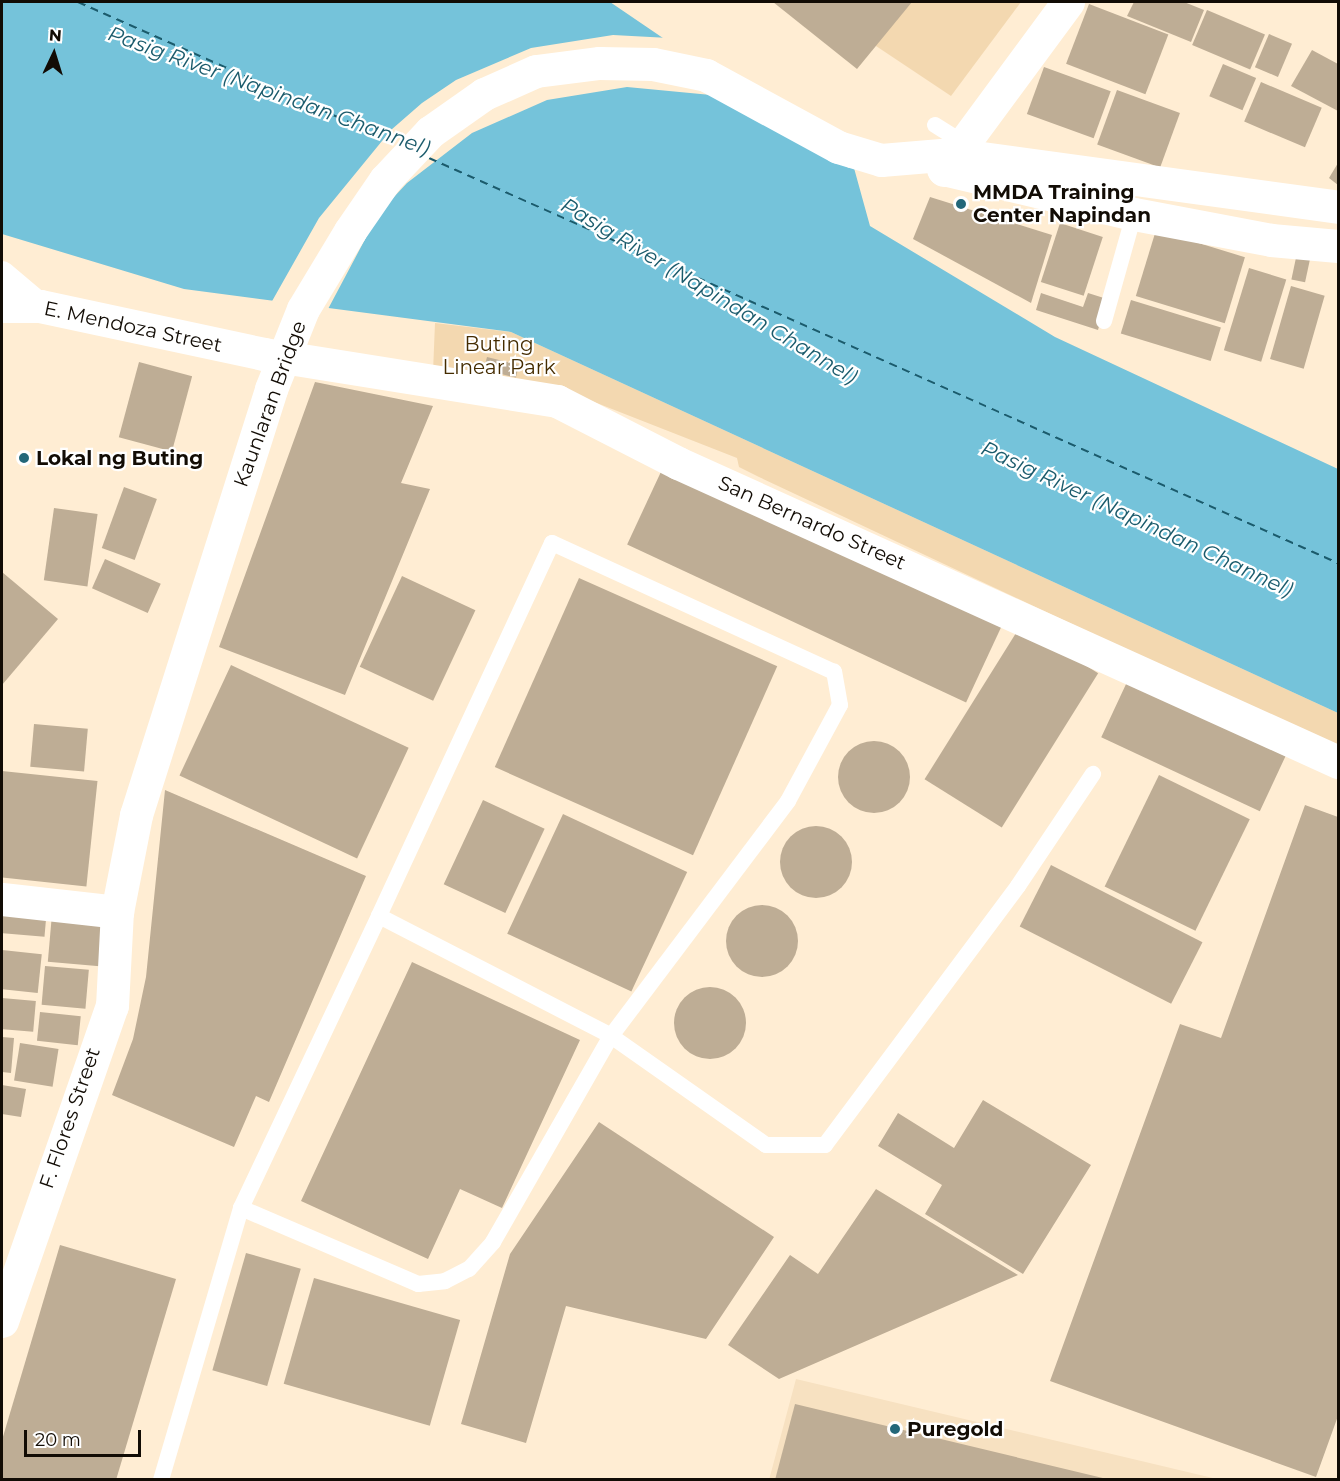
<!DOCTYPE html>
<html>
<head>
<meta charset="utf-8">
<style>
  body { margin:0 }
  #map { position:relative; width:1340px; height:1481px; overflow:hidden; background:#ffedd3; font-family:Montserrat,sans-serif }
  div>[style] { position:absolute }
  .built>* { inset:0; background:#f7e1c1 }
  .green>* { inset:0; background:#f3d8b0 }
  .water>* { inset:0; background:#75c3da }
  .pier>* { inset:0; background:#ffedd3 }
  .ferry>* { height:1.5px; margin-top:-0.75px; transform-origin:0; background:repeating-linear-gradient(90deg,#1b5b6c 0 8px,transparent 0 14px) }
  .building>* { inset:0; background:#bead95; transform-origin:0 0 }
  .round { border-radius:50% }
  .service>* { height:16px; margin:-8px; padding:0 8px; transform-origin:8px; border-radius:8px; background:#fff }
  .pedestrian>* { height:26px; margin:-13px; padding:0 13px; transform-origin:13px; border-radius:13px; background:#fff }
  .minor>* { height:33px; margin:-16.5px; padding:0 16.5px; transform-origin:16.5px; border-radius:16.5px; background:#fff }
  .tertiary>* { height:33px; margin:-16.5px; padding:0 16.5px; transform-origin:16.5px; border-radius:16.5px; background:#fff }
  .dots>* { width:16px; height:16px; translate:-50% -50%; box-sizing:border-box; border:3px solid #fff; border-radius:50% }
  span { translate:-50% -50%; white-space:nowrap; text-align:center; line-height:1.15; -webkit-text-stroke:4.5px #fff; paint-order:stroke }
  .poi-label { font-size:20px; color:#120c05; font-weight:700 }
  .left { translate:0 -50%; text-align:left }
  .street-label { font-size:20px; color:#120c05 }
  .park-label { font-size:20px; color:#452c00 }
  .water-label { font-size:21px; color:#1b5b6c; font-style:italic }
  .frame { position:absolute; inset:0; border:3px solid #120c05; pointer-events:none }
  .north { position:absolute; left:24px; top:24px; width:60px; height:60px; -webkit-text-stroke:4px #fff; paint-order:stroke; rotate:4deg; font-size:16px; font-weight:700; line-height:24px; text-align:center; color:#120c05 }
  .north::after { content:''; display:block; margin:auto; width:21px; height:27px; background:#120c05; clip-path:polygon(50% 0,100% 100%,50% 72%,0 100%) }
  .scale { position:absolute; left:24px; top:1430px; width:117px; height:27px; box-sizing:border-box; border:3px solid #120c05; border-top:0; padding-left:8px; font-size:18px; line-height:21px; white-space:nowrap; color:#120c05; -webkit-text-stroke:4px #fff; paint-order:stroke }
</style>
</head>
<body>
<div id="map">
  <div class="built">
    <i style="clip-path:polygon(796px 1379px,1217px 1479px,769px 1480px)"></i>
  </div>
  <div class="green">
    <i style="clip-path:polygon(810px 2px,1021px 2px,951px 96px)"></i>
    <i style="clip-path:polygon(435px 323px,511px 332px,1338px 713px,1338px 749px,759px 477px,739px 467px,737px 458px,561px 389px,433px 372px)"></i>
  </div>
  <div class="water">
    <i style="clip-path:polygon(2px 2px,610px 2px,854px 168px,870px 226px,1055px 337px,1338px 469px,1338px 713px,511px 332px,184px 289px,2px 234px)"></i>
  </div>
  <div class="pier">
    <i style="clip-path:polygon(613px 35px,669px 38px,851px 162px,849px 168px,711px 95px,627px 87px,547px 100px,472px 133px,407px 183px,379px 213px,327px 311px,271px 303px,319px 218px,391px 130px,422px 103px,456px 80px,531px 48px)"></i>
  </div>
  <div class="ferry">
    <i style="left:78px;top:2px;width:350px;rotate:23.9deg"></i>
    <i style="left:429px;top:158px;width:995px;rotate:24.02deg"></i>
  </div>
  <div class="building">
    <i style="clip-path:polygon(773px 2px,912px 2px,857px 69px)"></i>
    <i style="clip-path:polygon(1134px 2px,1184px 2px,1204px 10px,1191px 42px,1127px 16px)"></i>
    <i style="left:1089px;top:4px;width:85px;height:64px;rotate:21deg"></i>
    <i style="left:1207px;top:10px;width:63px;height:38px;rotate:23deg"></i>
    <i style="left:1269px;top:34px;width:25px;height:36px;rotate:23deg"></i>
    <i style="clip-path:polygon(1312px 50px,1338px 64px,1338px 111px,1291px 86px)"></i>
    <i style="left:1223px;top:64px;width:36px;height:35px;rotate:23deg"></i>
    <i style="left:1044px;top:67px;width:71px;height:50px;rotate:20deg"></i>
    <i style="left:1261px;top:82px;width:66px;height:43px;rotate:23deg"></i>
    <i style="left:1117px;top:90px;width:67px;height:58px;rotate:20deg"></i>
    <i style="clip-path:polygon(1338px 163px,1338px 185px,1329px 178px)"></i>
    <i style="clip-path:polygon(930px 197px,1052px 235px,1031px 303px,913px 239px)"></i>
    <i style="left:1060px;top:223px;width:45px;height:62px;rotate:18deg"></i>
    <i style="left:1156px;top:230px;width:93px;height:69px;rotate:17deg"></i>
    <i style="left:1297px;top:253px;width:14px;height:27px;rotate:12deg"></i>
    <i style="left:1249px;top:268px;width:39px;height:86px;rotate:17deg"></i>
    <i style="left:1291px;top:286px;width:35px;height:76px;rotate:16deg"></i>
    <i style="clip-path:polygon(1041px 293px,1083px 307px,1088px 293px,1107px 299px,1098px 330px,1036px 310px)"></i>
    <i style="left:1131px;top:300px;width:94px;height:35px;rotate:17deg"></i>
    <i style="left:487px;top:357px;width:33px;height:13px;rotate:14deg"></i>
    <i style="left:139px;top:362px;width:55px;height:78px;rotate:15deg"></i>
    <i style="clip-path:polygon(315px 382px,433px 406px,401px 483px,430px 489px,345px 695px,219px 647px)"></i>
    <i style="left:666px;top:461px;width:374px;height:92px;rotate:25deg"></i>
    <i style="left:124px;top:487px;width:35px;height:65px;rotate:20deg"></i>
    <i style="left:54px;top:508px;width:44px;height:73px;rotate:8deg"></i>
    <i style="left:105px;top:559px;width:61px;height:32px;rotate:24deg"></i>
    <i style="clip-path:polygon(2px 572px,58px 619px,2px 685px)"></i>
    <i style="left:402px;top:576px;width:81px;height:100px;rotate:25deg"></i>
    <i style="left:579px;top:578px;width:217px;height:207px;rotate:24deg"></i>
    <i style="left:1021px;top:625px;width:91px;height:182px;rotate:32deg"></i>
    <i style="left:231px;top:665px;width:196px;height:122px;rotate:25deg"></i>
    <i style="left:1127px;top:682px;width:175px;height:61px;rotate:25deg"></i>
    <i style="left:34px;top:724px;width:54px;height:43px;rotate:5deg"></i>
    <i class="round" style="left:838px;top:741px;width:72px;height:72px"></i>
    <i style="left:2px;top:771px;width:96px;height:106px;rotate:6deg"></i>
    <i style="left:1159px;top:775px;width:101px;height:124px;rotate:26deg"></i>
    <i style="clip-path:polygon(165px 790px,366px 876px,269px 1102px,256px 1096px,234px 1147px,112px 1095px,133px 1039px,146px 977px)"></i>
    <i style="left:483px;top:800px;width:68px;height:93px;rotate:25deg"></i>
    <i style="clip-path:polygon(1305px 805px,1338px 817px,1338px 1416px,1316px 1477px,1050px 1381px,1180px 1024px,1221px 1038px)"></i>
    <i style="left:563px;top:814px;width:137px;height:132px;rotate:25deg"></i>
    <i class="round" style="left:780px;top:826px;width:72px;height:72px"></i>
    <i style="left:1051px;top:865px;width:170px;height:69px;rotate:27deg"></i>
    <i class="round" style="left:726px;top:905px;width:72px;height:72px"></i>
    <i style="left:2px;top:906px;width:45px;height:27px;rotate:5deg"></i>
    <i style="left:52px;top:914px;width:52px;height:48px;rotate:5deg"></i>
    <i style="left:2px;top:950px;width:40px;height:39px;rotate:6deg"></i>
    <i style="clip-path:polygon(412px 962px,580px 1040px,502px 1208px,460px 1189px,428px 1259px,301px 1201px)"></i>
    <i style="left:45px;top:966px;width:44px;height:39px;rotate:5deg"></i>
    <i class="round" style="left:674px;top:987px;width:72px;height:72px"></i>
    <i style="left:2px;top:998px;width:34px;height:31px;rotate:5deg"></i>
    <i style="left:40px;top:1012px;width:41px;height:29px;rotate:6deg"></i>
    <i style="clip-path:polygon(2px 1037px,14px 1038px,11px 1073px,2px 1072px)"></i>
    <i style="left:20px;top:1043px;width:39px;height:38px;rotate:9deg"></i>
    <i style="clip-path:polygon(2px 1085px,26px 1089px,21px 1117px,2px 1114px)"></i>
    <i style="clip-path:polygon(983px 1100px,1091px 1165px,1023px 1274px,925px 1214px,942px 1185px,878px 1146px,898px 1113px,954px 1148px)"></i>
    <i style="clip-path:polygon(599px 1122px,774px 1237px,706px 1339px,566px 1306px,526px 1443px,461px 1424px,510px 1254px)"></i>
    <i style="clip-path:polygon(876px 1189px,1018px 1275px,779px 1379px,728px 1345px,790px 1255px,818px 1274px)"></i>
    <i style="clip-path:polygon(60px 1245px,176px 1279px,116px 1480px,2px 1480px,2px 1440px)"></i>
    <i style="left:246px;top:1253px;width:57px;height:122px;rotate:16deg"></i>
    <i style="left:314px;top:1278px;width:152px;height:110px;rotate:16deg"></i>
    <i style="clip-path:polygon(795px 1404px,1107px 1479px,1107px 1480px,775px 1480px)"></i>
  </div>
  <div class="service">
    <i style="left:935px;top:125px;width:32px;rotate:32deg"></i>
    <i style="left:1104px;top:321px;width:111px;rotate:-74.3deg"></i>
    <i style="left:241px;top:1208px;width:193px;rotate:23.2deg"></i>
    <i style="left:418px;top:1284px;width:27px;rotate:-6deg"></i>
    <i style="left:445px;top:1281px;width:27px;rotate:-27deg"></i>
    <i style="left:469px;top:1269px;width:36px;rotate:-48deg"></i>
    <i style="left:493px;top:1242px;width:237px;rotate:-60.2deg"></i>
    <i style="left:611px;top:1036px;width:294px;rotate:-53deg"></i>
    <i style="left:788px;top:801px;width:109px;rotate:-61.6deg"></i>
    <i style="left:840px;top:705px;width:34px;rotate:-100deg"></i>
    <i style="left:834px;top:672px;width:310px;rotate:-155.4deg"></i>
    <i style="left:552px;top:543px;width:411px;rotate:114.9deg"></i>
    <i style="left:161px;top:1480px;width:284px;rotate:-73.6deg"></i>
    <i style="left:241px;top:1208px;width:323px;rotate:-64.7deg"></i>
    <i style="left:379px;top:916px;width:261px;rotate:27.3deg"></i>
    <i style="left:611px;top:1036px;width:189px;rotate:35.1deg"></i>
    <i style="left:766px;top:1145px;width:59px"></i>
    <i style="left:825px;top:1145px;width:323px;rotate:-53.3deg"></i>
    <i style="left:1018px;top:886px;width:135px;rotate:-56.2deg"></i>
  </div>
  <div class="pedestrian">
    <i style="left:2px;top:274px;width:50px;rotate:40.1deg"></i>
  </div>
  <div class="minor">
    <i style="left:2px;top:306px;width:38px"></i>
    <i style="left:40px;top:306px;width:229px;rotate:12.1deg"></i>
    <i style="left:264px;top:354px;width:297px;rotate:9.1deg"></i>
    <i style="left:557px;top:401px;width:136px;rotate:27.1deg"></i>
    <i style="left:678px;top:463px;width:725px;rotate:24.37deg"></i>
    <i style="left:2px;top:899px;width:116px;rotate:6.4deg"></i>
  </div>
  <div class="tertiary">
    <i style="left:943px;top:169px;width:196px;rotate:13.3deg"></i>
    <i style="left:1134px;top:214px;width:139px;rotate:10.7deg"></i>
    <i style="left:1271px;top:240px;width:67px;rotate:5.1deg"></i>
    <i style="left:944px;top:170px;width:209px;rotate:-53.6deg"></i>
    <i style="left:2px;top:1321px;width:334px;rotate:-70.8deg"></i>
    <i style="left:112px;top:1006px;width:94px;rotate:-87deg"></i>
    <i style="left:117px;top:912px;width:99px;rotate:-78.9deg"></i>
    <i style="left:136px;top:815px;width:447px;rotate:-72.4deg"></i>
    <i style="left:271px;top:389px;width:86px;rotate:-68.2deg"></i>
    <i style="left:303px;top:309px;width:91px;rotate:-58.9deg"></i>
    <i style="left:350px;top:231px;width:62px;rotate:-55.5deg"></i>
    <i style="left:385px;top:180px;width:66px;rotate:-46.8deg"></i>
    <i style="left:430px;top:132px;width:66px;rotate:-35.1deg"></i>
    <i style="left:484px;top:94px;width:57px;rotate:-23.9deg"></i>
    <i style="left:536px;top:71px;width:64px;rotate:-7.2deg"></i>
    <i style="left:599px;top:63px;width:54px;rotate:1.1deg"></i>
    <i style="left:653px;top:64px;width:54px;rotate:11.7deg"></i>
    <i style="left:706px;top:75px;width:150px;rotate:28.6deg"></i>
    <i style="left:838px;top:147px;width:45px;rotate:16.8deg"></i>
    <i style="left:881px;top:160px;width:72px;rotate:-4.8deg"></i>
    <i style="left:953px;top:154px;width:389px;rotate:7.8deg"></i>
  </div>
  <div class="dots">
    <i style="left:961px;top:204px;background:#236779"></i>
    <i style="left:24px;top:458px;background:#236779"></i>
    <i style="left:895px;top:1429px;background:#236779"></i>
  </div>
  <div class="poi-label">
    <span class="left" style="left:973px;top:204px">MMDA Training<br>Center Napindan</span>
    <span class="left" style="left:36px;top:458px">Lokal ng Buting</span>
    <span class="left" style="left:907px;top:1429px">Puregold</span>
  </div>
  <div class="street-label">
    <span style="left:133px;top:327px;rotate:12deg">E. Mendoza Street</span>
    <span style="left:270px;top:404px;rotate:-70deg">Kaunlaran Bridge</span>
    <span style="left:812px;top:523px;rotate:24deg">San Bernardo Street</span>
    <span style="left:70px;top:1118px;rotate:-71deg">F. Flores Street</span>
  </div>
  <div class="park-label">
    <span style="left:499px;top:356px">Buting<br>Linear Park</span>
  </div>
  <div class="water-label">
    <span style="left:269px;top:91px;rotate:20deg">Pasig River (Napindan Channel)</span>
    <span style="left:709px;top:291px;rotate:31deg">Pasig River (Napindan Channel)</span>
    <span style="left:1137px;top:519px;rotate:25deg">Pasig River (Napindan Channel)</span>
  </div>
  <div class="frame"></div>
  <div class="north">N</div>
  <div class="scale">20 m</div>
</div>
</body>
</html>
